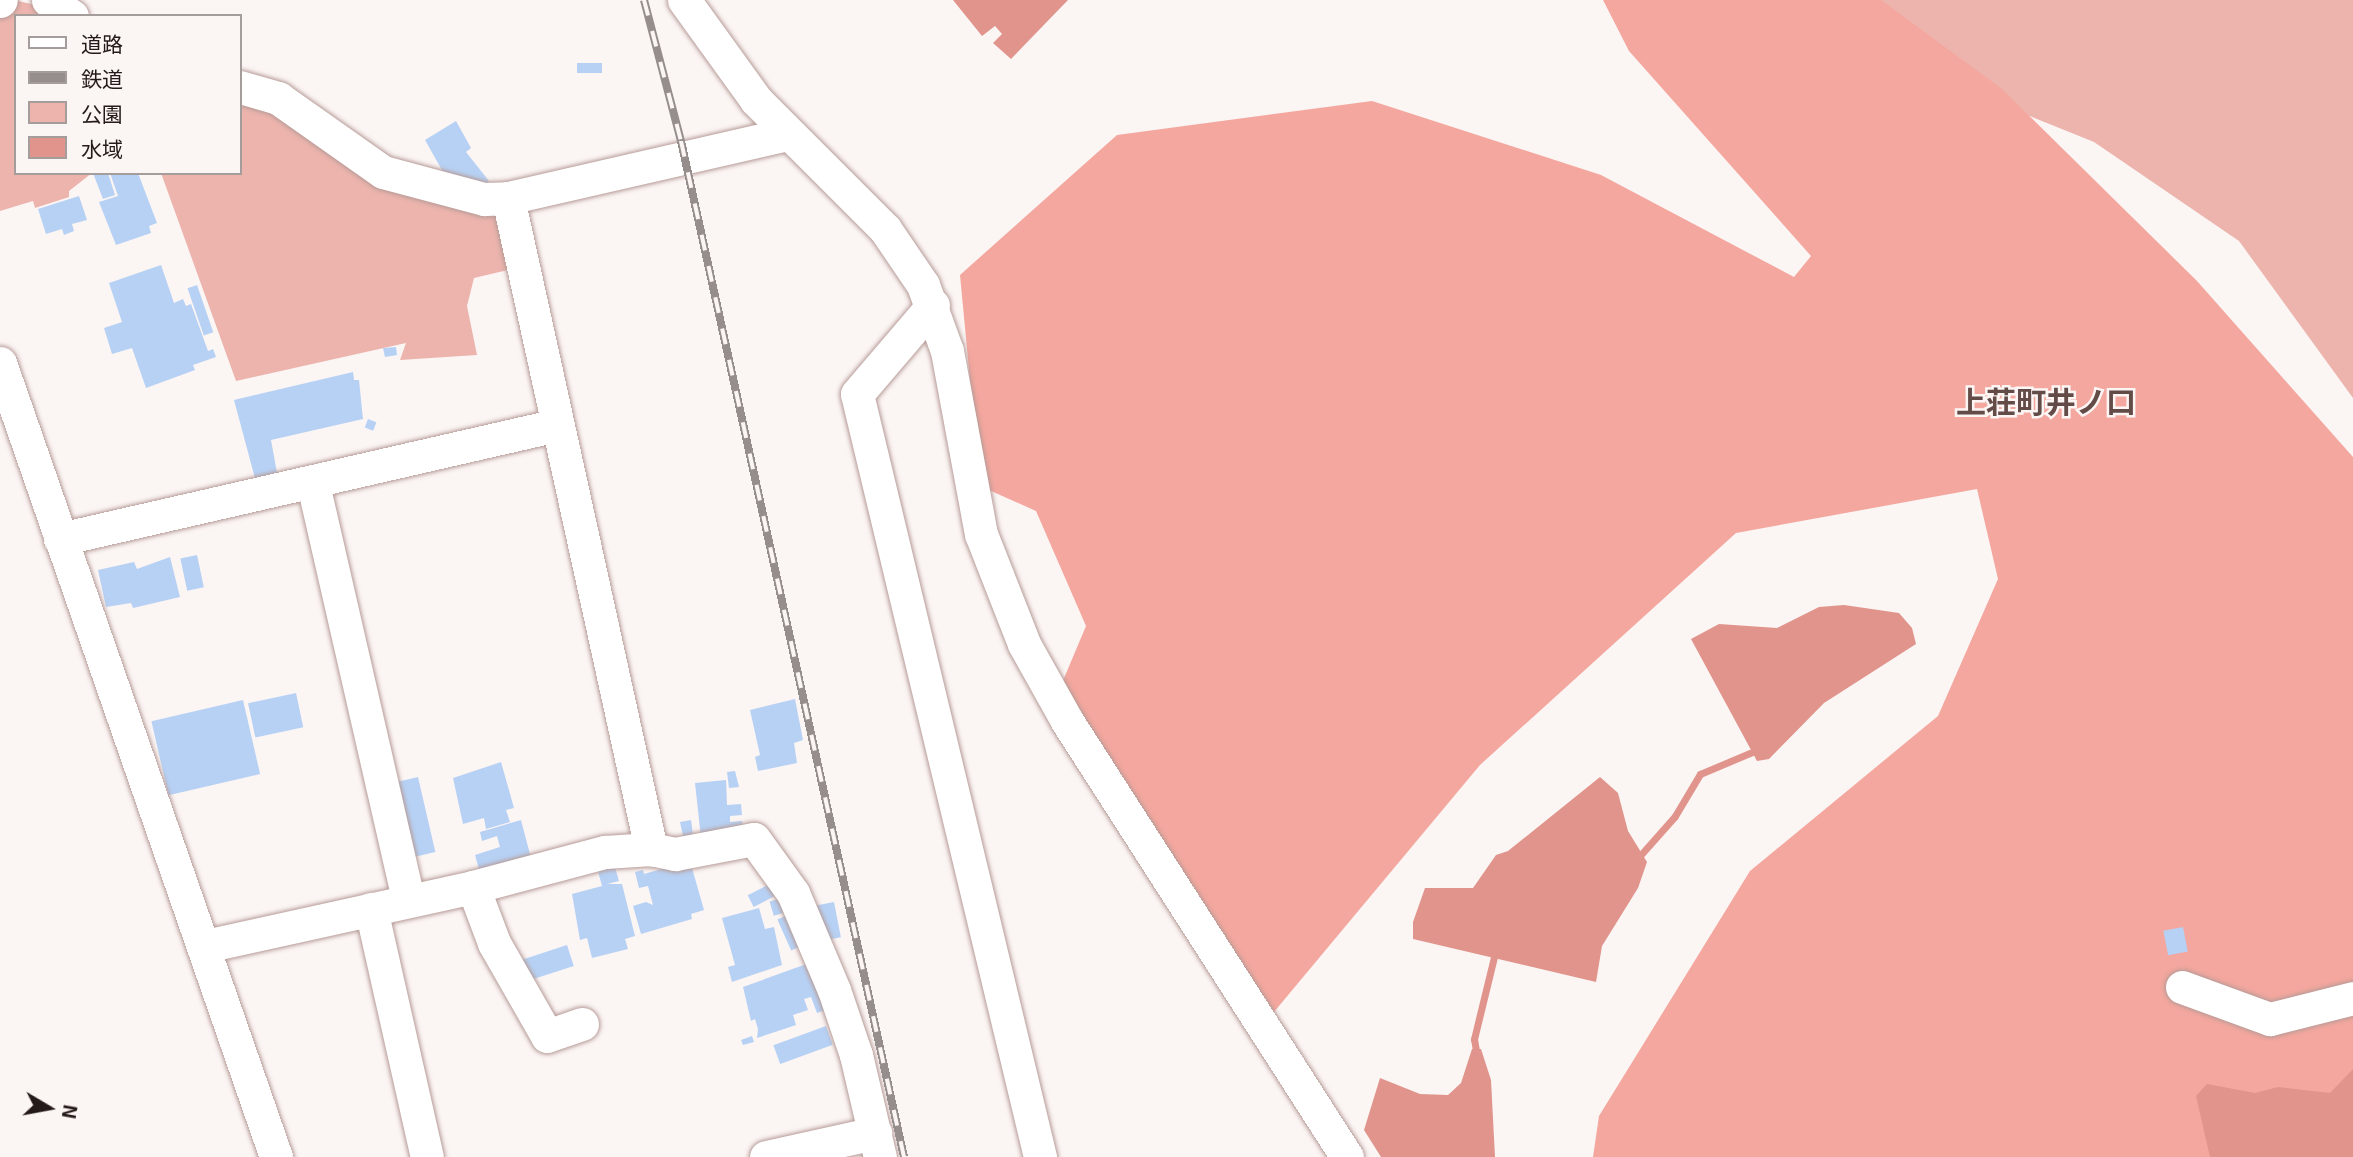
<!DOCTYPE html>
<html>
<head>
<meta charset="utf-8">
<style>
  body { margin:0 }
  #map { position:relative; width:2353px; height:1157px; overflow:hidden; background:#fbf5f4; font-family:"Exo 2","Noto Sans JP",sans-serif }
  div>[style] { position:absolute }
  .green>* { inset:0; background:#ecb4ad }
  .forest>* { inset:0; background:#f4a79e }
  .water>* { inset:0; background:#e0948b }
  .stream>* { height:7px; margin:-3.5px; padding:0 3.5px; transform-origin:3.5px; border-radius:3.5px; background:#e0948b }
  .building>* { inset:0; background:#b7d1f4; transform-origin:0 0 }
  .roads { filter:drop-shadow(0 0 2px #b69b97) drop-shadow(0 0 2px #b69b97) }
  .minor>* { height:33px; margin:-16.5px; padding:0 16.5px; transform-origin:16.5px; border-radius:16.5px; background:#fff }
  .rail>* { height:8px; margin-top:-4px; transform-origin:0; background:repeating-linear-gradient(90deg,#fbf5f4 0 16px,#968e8d 0 32px); box-sizing:border-box; border-block:2px solid #968e8d }
  span { translate:-50% -50%; white-space:nowrap; text-align:center; line-height:1.15; -webkit-text-stroke:5px #fbf5f4; paint-order:stroke }
  .quarter-label { font-size:30px; color:#634b48; font-weight:700 }
  .legend { position:absolute; left:14px; top:14px; width:228px; height:161px; box-sizing:border-box; background:#fbf5f4; border:2px solid #a59d9c; margin:0; padding:9px 12px; list-style:none; font-size:21px; color:#241a19 }
  .legend li { display:flex; align-items:center; gap:14px; height:35px }
  .legend b { width:35px; border:2px solid #a59d9c }
  .north { position:absolute; left:14px; top:1073px; width:70px; height:70px; -webkit-text-stroke:5px #fbf5f4; paint-order:stroke; rotate:100deg; font-size:19px; font-weight:700; line-height:28px; text-align:center; color:#241a19 }
  .north::after { content:''; display:block; margin:auto; width:24px; height:32px; background:#241a19; clip-path:polygon(50% 0,100% 100%,50% 72%,0 100%) }
</style>
</head>
<body>
<div id="map">
  <div class="green">
    <i style="clip-path:polygon(13px 0,36px 5px,50px 16px,16px 16px,16px 173px,92px 173px,69px 191px,69px 197px,35px 208px,33px 201px,0 211px,0 12px)"></i>
    <i style="clip-path:polygon(1832px 0,2353px 0,2353px 398px,2239px 241px,2094px 142px,1923px 73px)"></i>
    <i style="clip-path:polygon(240px 98px,259px 102px,444px 200px,497px 216px,516px 268px,474px 278px,467px 306px,477px 355px,400px 360px,406px 343px,236px 381px,161px 173px,240px 173px)"></i>
  </div>
  <div class="forest">
    <i style="clip-path:polygon(1603px 0,1881px 0,2002px 89px,2197px 281px,2353px 457px,2353px 1157px,1593px 1157px,1599px 1116px,1750px 871px,1938px 716px,1998px 579px,1977px 489px,1736px 533px,1480px 765px,1269px 1018px,1062px 683px,1086px 626px,1036px 511px,980px 486px,960px 275px,1117px 135px,1372px 101px,1601px 175px,1794px 277px,1811px 256px,1629px 51px)"></i>
  </div>
  <div class="water">
    <i style="clip-path:polygon(953px 0,1068px 0,1011px 59px,993px 43px,1002px 34px,995px 26px,982px 36px)"></i>
    <i style="clip-path:polygon(1844px 605px,1899px 613px,1912px 628px,1916px 644px,1824px 703px,1769px 759px,1757px 761px,1691px 639px,1719px 624px,1777px 628px,1819px 607px)"></i>
    <i style="clip-path:polygon(1600px 777px,1618px 793px,1628px 831px,1647px 862px,1638px 888px,1602px 946px,1596px 982px,1413px 939px,1413px 922px,1425px 888px,1473px 888px,1496px 855px,1508px 851px)"></i>
    <i style="clip-path:polygon(1472px 1049px,1481px 1049px,1491px 1080px,1495px 1157px,1381px 1157px,1364px 1130px,1380px 1078px,1420px 1094px,1448px 1095px,1461px 1083px)"></i>
    <i style="clip-path:polygon(2353px 1069px,2353px 1157px,2210px 1157px,2196px 1096px,2207px 1084px,2255px 1093px,2278px 1087px,2330px 1093px)"></i>
  </div>
  <div class="stream">
    <i style="left:1637px;top:859px;width:57px;rotate:-48.5deg"></i>
    <i style="left:1675px;top:816px;width:49px;rotate:-59.2deg"></i>
    <i style="left:1700px;top:774px;width:56px;rotate:-22.9deg"></i>
    <i style="left:1477px;top:1056px;width:17px;rotate:-100deg"></i>
    <i style="left:1474px;top:1039px;width:89px;rotate:-76.3deg"></i>
    <i style="left:1495px;top:953px;width:5px;rotate:-22deg"></i>
  </div>
  <div class="building">
    <i style="left:602px;top:63px;width:10px;height:25px;rotate:90deg"></i>
    <i style="clip-path:polygon(456px 121px,471px 148px,466px 152px,489px 181px,480px 188px,447px 179px,425px 140px)"></i>
    <i style="clip-path:polygon(93px 173px,108px 173px,115px 195px,103px 199px)"></i>
    <i style="clip-path:polygon(110px 173px,138px 173px,157px 223px,149px 226px,151px 233px,116px 245px,99px 202px,118px 196px)"></i>
    <i style="clip-path:polygon(79px 196px,87px 220px,72px 224px,74px 231px,64px 235px,62px 229px,46px 234px,38px 209px)"></i>
    <i style="clip-path:polygon(161px 265px,174px 303px,183px 299px,186px 306px,191px 304px,208px 351px,213px 349px,216px 357px,193px 365px,195px 370px,146px 388px,132px 348px,112px 354px,104px 328px,122px 322px,109px 283px)"></i>
    <i style="left:197px;top:285px;width:50px;height:10px;rotate:71deg"></i>
    <i style="clip-path:polygon(396px 347px,397px 355px,385px 357px,383px 348px)"></i>
    <i style="clip-path:polygon(353px 372px,354px 380px,359px 380px,363px 419px,271px 440px,277px 473px,256px 482px,234px 400px)"></i>
    <i style="left:368px;top:419px;width:9px;height:9px;rotate:21deg"></i>
    <i style="left:197px;top:555px;width:33px;height:17px;rotate:78deg"></i>
    <i style="clip-path:polygon(170px 557px,180px 597px,133px 608px,131px 603px,106px 607px,98px 570px,134px 562px,137px 569px)"></i>
    <i style="left:296px;top:693px;width:35px;height:49px;rotate:78deg"></i>
    <i style="clip-path:polygon(795px 699px,803px 740px,794px 743px,797px 763px,758px 771px,755px 757px,760px 755px,750px 710px)"></i>
    <i style="left:243px;top:700px;width:76px;height:94px;rotate:77deg"></i>
    <i style="clip-path:polygon(501px 762px,514px 808px,506px 810px,510px 822px,486px 829px,484px 818px,463px 824px,453px 778px)"></i>
    <i style="clip-path:polygon(735px 771px,739px 787px,729px 788px,727px 772px)"></i>
    <i style="left:418px;top:777px;width:77px;height:23px;rotate:77deg"></i>
    <i style="clip-path:polygon(726px 780px,727px 805px,741px 804px,742px 815px,730px 816px,730px 822px,742px 821px,744px 834px,701px 838px,695px 783px)"></i>
    <i style="clip-path:polygon(521px 820px,531px 858px,480px 873px,475px 855px,500px 847px,497px 836px,482px 841px,480px 832px)"></i>
    <i style="clip-path:polygon(691px 820px,693px 835px,683px 836px,680px 822px)"></i>
    <i style="clip-path:polygon(613px 860px,619px 881px,607px 884px,622px 884px,635px 936px,625px 939px,628px 949px,592px 958px,587px 938px,580px 940px,572px 894px,602px 886px,596px 864px)"></i>
    <i style="clip-path:polygon(690px 861px,704px 910px,691px 914px,692px 919px,641px 934px,633px 906px,646px 902px,653px 905px,648px 886px,639px 888px,635px 872px,643px 870px,644px 874px)"></i>
    <i style="left:770px;top:884px;width:13px;height:25px;rotate:63deg"></i>
    <i style="left:785px;top:897px;width:15px;height:16px;rotate:74deg"></i>
    <i style="left:834px;top:902px;width:36px;height:18px;rotate:79deg"></i>
    <i style="clip-path:polygon(759px 908px,765px 929px,774px 927px,782px 965px,732px 982px,728px 967px,735px 965px,722px 918px)"></i>
    <i style="left:792px;top:913px;width:34px;height:16px;rotate:66deg"></i>
    <i style="left:2183px;top:927px;width:25px;height:20px;rotate:79deg"></i>
    <i style="left:567px;top:945px;width:22px;height:53px;rotate:72deg"></i>
    <i style="clip-path:polygon(812px 962px,829px 1009px,817px 1013px,811px 997px,804px 999px,808px 1010px,793px 1015px,796px 1025px,757px 1038px,758px 1029px,755px 1019px,751px 1021px,743px 987px)"></i>
    <i style="left:826px;top:1026px;width:20px;height:56px;rotate:70deg"></i>
    <i style="clip-path:polygon(752px 1036px,754px 1042px,743px 1045px,741px 1040px)"></i>
  </div>
  <div class="roads">
    <div class="minor">
      <i style="left:48px;top:0;width:29px;rotate:34deg"></i>
      <i style="left:684px;top:0;width:123px;rotate:54.2deg"></i>
      <i style="left:756px;top:100px;width:182px;rotate:45deg"></i>
      <i style="left:885px;top:229px;width:68px;rotate:55.8deg"></i>
      <i style="left:923px;top:285px;width:70px;rotate:70deg"></i>
      <i style="left:947px;top:351px;width:186px;rotate:79.5deg"></i>
      <i style="left:981px;top:534px;width:118px;rotate:68.6deg"></i>
      <i style="left:1024px;top:644px;width:88px;rotate:60.8deg"></i>
      <i style="left:1067px;top:721px;width:518px;rotate:57.29deg"></i>
      <i style="left:0;top:1px;width:1px;rotate:-45deg"></i>
      <i style="left:240px;top:87px;width:40px;rotate:16deg"></i>
      <i style="left:278px;top:98px;width:128px;rotate:35.2deg"></i>
      <i style="left:383px;top:172px;width:105px;rotate:15deg"></i>
      <i style="left:484px;top:199px;width:24px;rotate:-2deg"></i>
      <i style="left:508px;top:198px;width:286px;rotate:-12.9deg"></i>
      <i style="left:508px;top:198px;width:667px;rotate:77.61deg"></i>
      <i style="left:933px;top:305px;width:117px;rotate:130.5deg"></i>
      <i style="left:857px;top:394px;width:785px;rotate:76.51deg"></i>
      <i style="left:0;top:363px;width:841px;rotate:70.83deg"></i>
      <i style="left:313px;top:484px;width:427px;rotate:77.1deg"></i>
      <i style="left:60px;top:539px;width:510px;rotate:-12.92deg"></i>
      <i style="left:473px;top:887px;width:60px;rotate:69.4deg"></i>
      <i style="left:494px;top:943px;width:107px;rotate:60.3deg"></i>
      <i style="left:547px;top:1036px;width:37px;rotate:-19deg"></i>
      <i style="left:371px;top:909px;width:254px;rotate:77.3deg"></i>
      <i style="left:205px;top:946px;width:274px;rotate:-12.4deg"></i>
      <i style="left:473px;top:887px;width:137px;rotate:-14.9deg"></i>
      <i style="left:605px;top:852px;width:46px;rotate:-3.7deg"></i>
      <i style="left:651px;top:849px;width:25px;rotate:12deg"></i>
      <i style="left:675px;top:854px;width:80px;rotate:-10.8deg"></i>
      <i style="left:754px;top:839px;width:67px;rotate:54.2deg"></i>
      <i style="left:793px;top:893px;width:105px;rotate:67.1deg"></i>
      <i style="left:834px;top:990px;width:69px;rotate:71.3deg"></i>
      <i style="left:856px;top:1055px;width:105px;rotate:76.8deg"></i>
      <i style="left:2182px;top:987px;width:94px;rotate:20deg"></i>
      <i style="left:2270px;top:1019px;width:86px;rotate:-14.2deg"></i>
      <i style="left:766px;top:1157px;width:112px;rotate:-12.4deg"></i>
    </div>
  </div>
  <div class="rail">
    <i style="left:644px;top:0;width:146px;rotate:75.3deg"></i>
    <i style="left:681px;top:141px;width:1040px;rotate:77.62deg"></i>
  </div>
  <div class="quarter-label">
    <span style="left:2046px;top:401px">上荘町井ノ口</span>
  </div>
  <ul class="legend">
  <li><b style="height:9px;background:#fff"></b>道路</li>
  <li><b style="height:9px;background:#968e8d"></b>鉄道</li>
  <li><b style="height:19px;background:#ecb4ad"></b>公園</li>
  <li><b style="height:19px;background:#e0948b"></b>水域</li>
  </ul>
  <div class="north">N</div>
</div>
</body>
</html>
